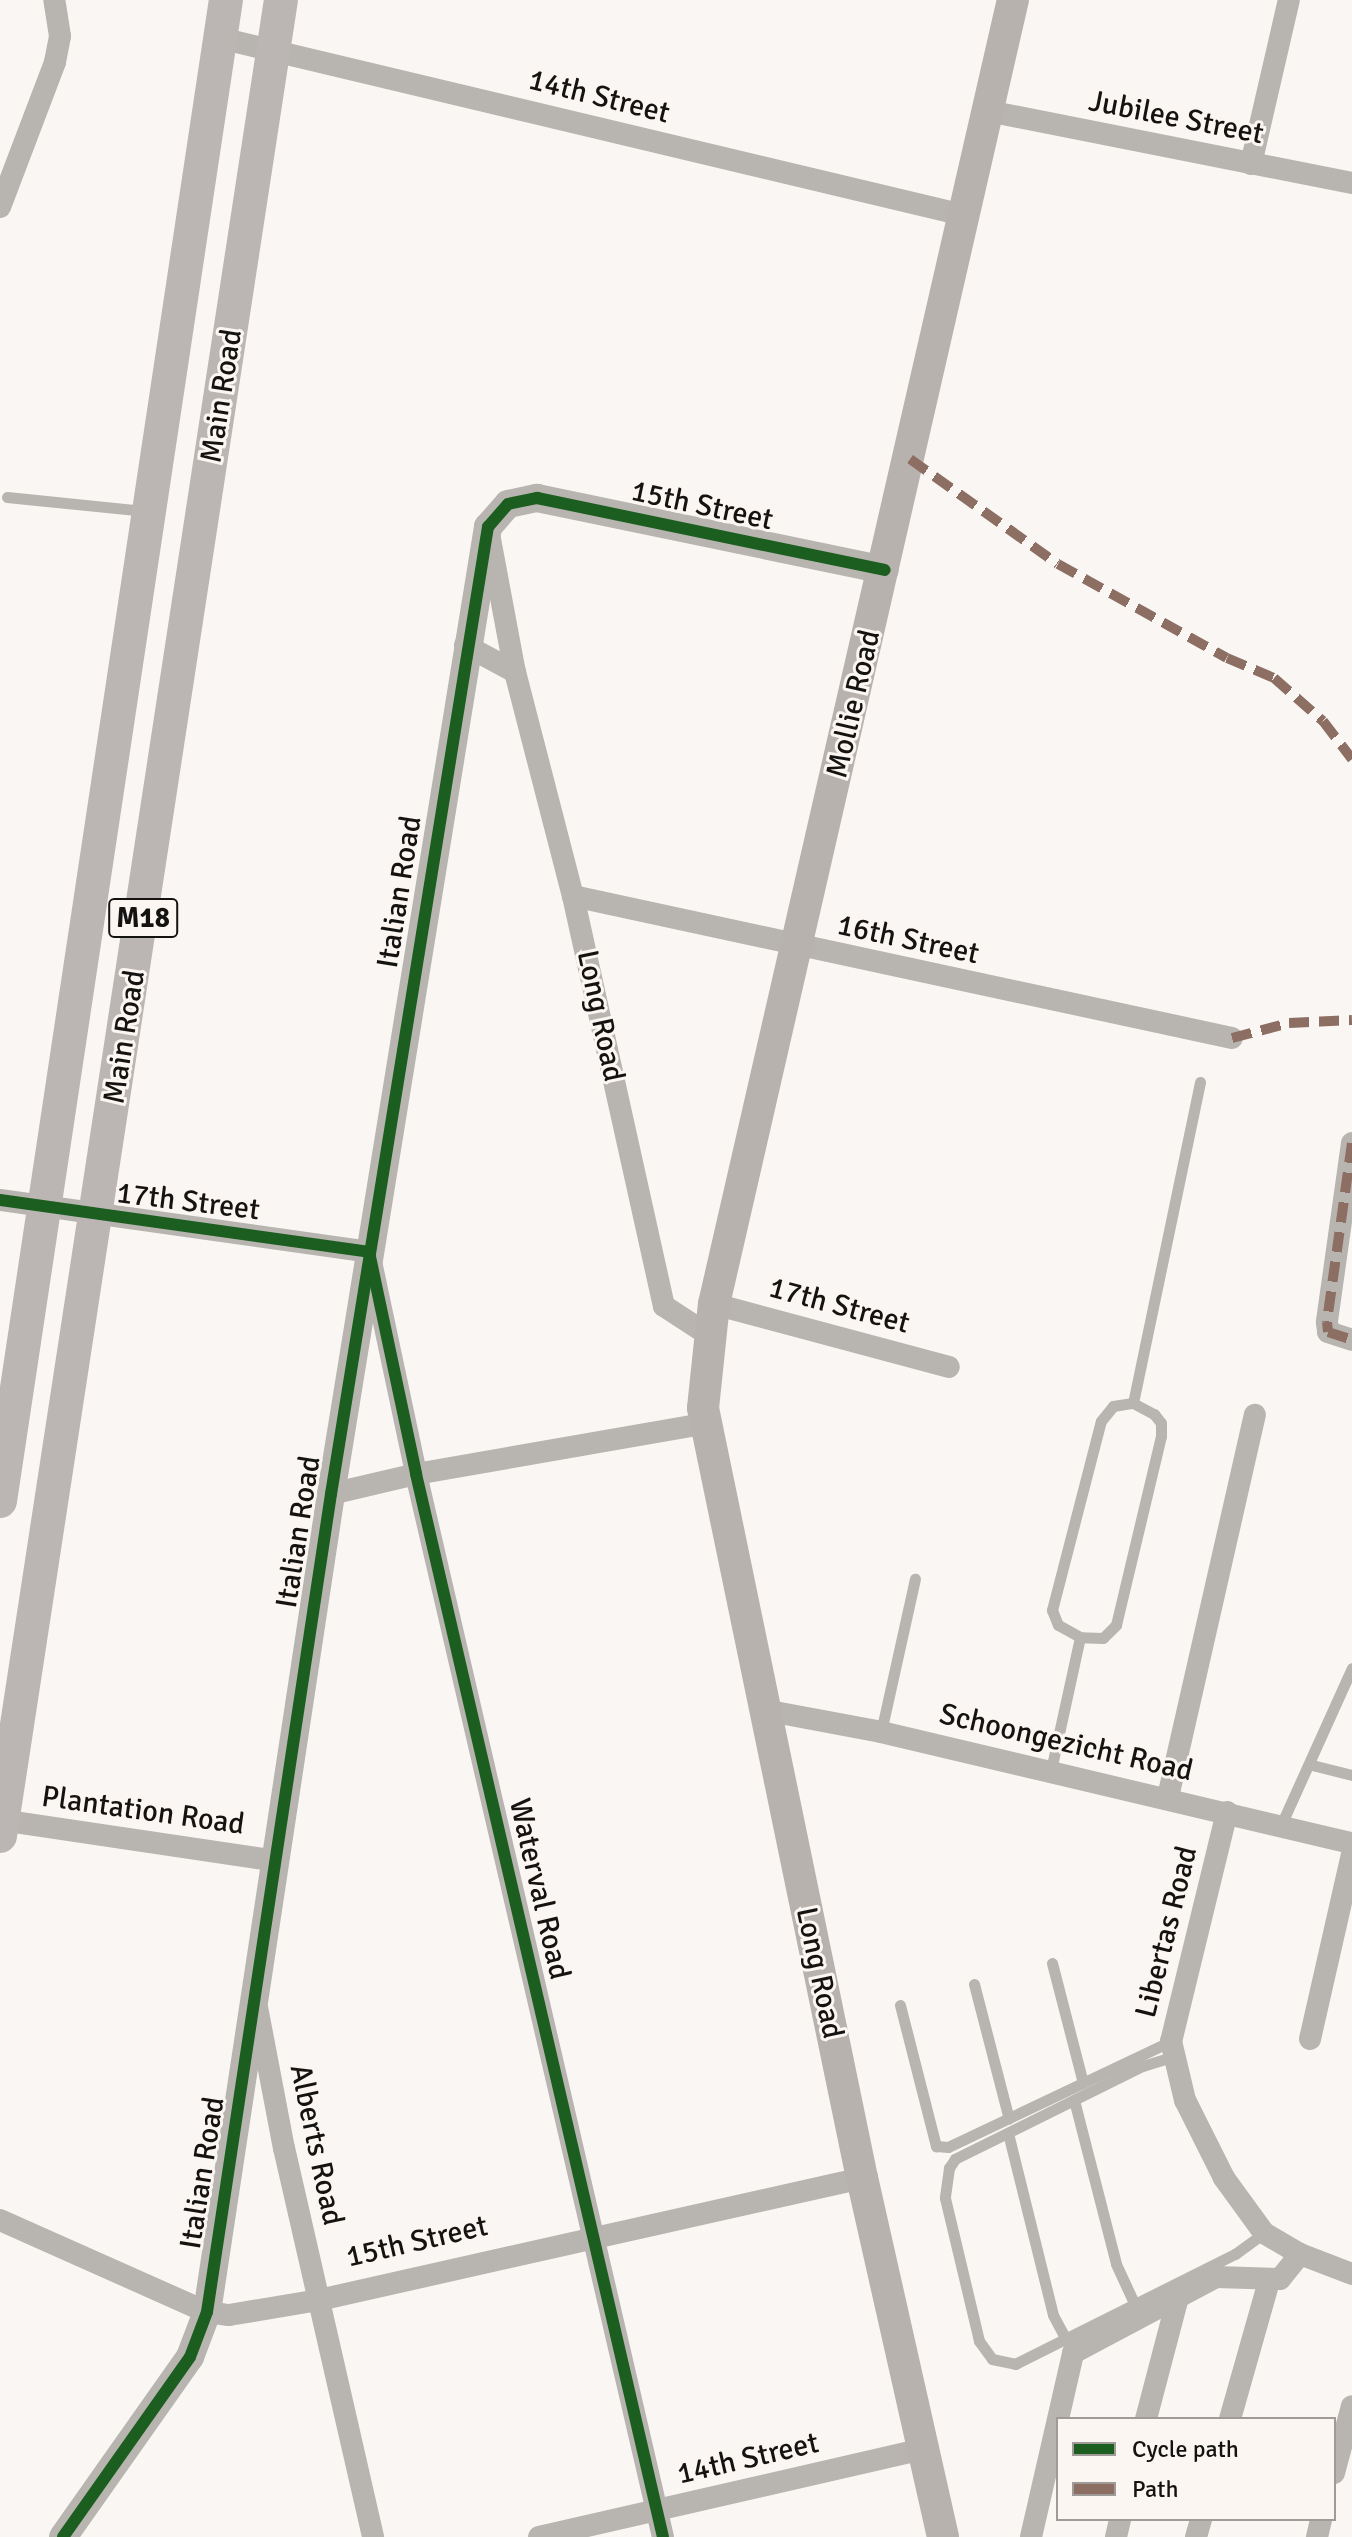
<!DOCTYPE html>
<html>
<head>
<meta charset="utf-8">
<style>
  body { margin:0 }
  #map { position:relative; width:1352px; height:2537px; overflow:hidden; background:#f9f6f4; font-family:Signika,sans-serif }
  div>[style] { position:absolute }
  .service>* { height:11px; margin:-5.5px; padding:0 5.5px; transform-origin:5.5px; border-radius:5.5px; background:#b8b4b0 }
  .minor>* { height:22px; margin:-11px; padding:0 11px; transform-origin:11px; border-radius:11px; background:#b8b4b0 }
  .tertiary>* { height:28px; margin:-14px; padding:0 14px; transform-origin:14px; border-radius:14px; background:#b8b4b0 }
  .secondary>* { height:32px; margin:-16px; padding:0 16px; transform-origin:16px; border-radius:16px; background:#b8b2ae }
  .primary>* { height:34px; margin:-17px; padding:0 17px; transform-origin:17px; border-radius:17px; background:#bbb6b3 }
  .quiet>* { height:10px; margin-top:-5px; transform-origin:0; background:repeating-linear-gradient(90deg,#8d6e63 0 20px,transparent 0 30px) }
  .cycleway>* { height:12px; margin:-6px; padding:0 6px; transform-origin:6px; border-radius:6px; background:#1b5e20 }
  span { translate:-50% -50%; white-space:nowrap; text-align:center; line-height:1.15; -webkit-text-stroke:6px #fbf6f2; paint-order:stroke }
  .shield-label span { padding:2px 6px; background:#fbf6f2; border:2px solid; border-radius:6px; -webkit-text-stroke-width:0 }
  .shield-label { font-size:28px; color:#141311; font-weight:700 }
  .street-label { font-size:30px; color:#141311 }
  .legend { position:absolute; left:1056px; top:2417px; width:280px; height:104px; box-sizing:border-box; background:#fbf6f2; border:2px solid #9f9b98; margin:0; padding:10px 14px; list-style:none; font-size:24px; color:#141311 }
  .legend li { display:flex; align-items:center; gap:16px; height:40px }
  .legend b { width:40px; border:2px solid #9f9b98 }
</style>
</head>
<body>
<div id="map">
  <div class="service">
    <i style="left:7px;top:497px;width:140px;rotate:5.8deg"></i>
    <i style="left:1133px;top:1403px;width:24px;rotate:28deg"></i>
    <i style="left:1154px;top:1414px;width:11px;rotate:52deg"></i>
    <i style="left:1161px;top:1423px;width:13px;rotate:90deg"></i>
    <i style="left:1161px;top:1436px;width:194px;rotate:103.4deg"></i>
    <i style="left:1116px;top:1625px;width:18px;rotate:135deg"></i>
    <i style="left:1103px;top:1638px;width:23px;rotate:-178deg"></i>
    <i style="left:1080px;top:1637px;width:25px;rotate:-151deg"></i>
    <i style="left:1058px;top:1625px;width:16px;rotate:-112deg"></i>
    <i style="left:1052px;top:1610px;width:195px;rotate:-75.5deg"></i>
    <i style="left:1101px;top:1421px;width:19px;rotate:-51deg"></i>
    <i style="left:1113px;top:1406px;width:20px;rotate:-9deg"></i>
    <i style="left:1133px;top:1403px;width:328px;rotate:-78.2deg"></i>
    <i style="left:881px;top:1732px;width:157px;rotate:-77.5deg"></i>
    <i style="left:1312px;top:1765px;width:41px;rotate:14deg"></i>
    <i style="left:1051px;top:1770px;width:136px;rotate:-77.7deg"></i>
    <i style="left:1281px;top:1825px;width:172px;rotate:-65.7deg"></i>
    <i style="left:1052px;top:1963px;width:124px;rotate:75.5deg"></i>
    <i style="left:974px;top:1984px;width:139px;rotate:75.5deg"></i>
    <i style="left:900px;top:2005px;width:146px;rotate:75.7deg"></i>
    <i style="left:936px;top:2146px;width:12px;rotate:5deg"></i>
    <i style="left:948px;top:2147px;width:247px;rotate:-25.4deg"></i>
    <i style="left:1175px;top:2056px;width:34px;rotate:163deg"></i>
    <i style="left:1142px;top:2066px;width:209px;rotate:153.6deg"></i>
    <i style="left:955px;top:2159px;width:11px;rotate:124deg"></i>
    <i style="left:949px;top:2168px;width:30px;rotate:98deg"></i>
    <i style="left:945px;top:2198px;width:147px;rotate:76.6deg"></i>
    <i style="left:979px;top:2341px;width:22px;rotate:54deg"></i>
    <i style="left:992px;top:2359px;width:24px;rotate:12deg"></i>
    <i style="left:1015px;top:2364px;width:246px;rotate:-26.6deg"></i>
    <i style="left:1235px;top:2254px;width:36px;rotate:-36deg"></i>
    <i style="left:1074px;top:2100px;width:169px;rotate:75.6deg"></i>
    <i style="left:1116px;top:2264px;width:43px;rotate:65.2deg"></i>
    <i style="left:1008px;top:2133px;width:187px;rotate:76.1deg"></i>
    <i style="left:1053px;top:2315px;width:26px;rotate:62deg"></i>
  </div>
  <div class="minor">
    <i style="left:220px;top:38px;width:764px;rotate:13.4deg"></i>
    <i style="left:988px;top:111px;width:371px;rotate:11.2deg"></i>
    <i style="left:1251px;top:164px;width:168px;rotate:-77deg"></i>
    <i style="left:0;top:207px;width:155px;rotate:-69.2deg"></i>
    <i style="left:55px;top:62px;width:26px;rotate:-79deg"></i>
    <i style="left:60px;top:36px;width:36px;rotate:-99deg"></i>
    <i style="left:490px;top:539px;width:135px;rotate:79.4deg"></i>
    <i style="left:515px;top:672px;width:231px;rotate:75.5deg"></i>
    <i style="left:573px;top:896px;width:420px;rotate:77.5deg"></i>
    <i style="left:664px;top:1306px;width:55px;rotate:33.1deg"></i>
    <i style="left:465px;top:645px;width:57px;rotate:28.4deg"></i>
    <i style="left:573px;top:896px;width:674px;rotate:12.16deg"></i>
    <i style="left:1352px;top:1143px;width:181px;rotate:98deg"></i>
    <i style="left:1327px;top:1322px;width:10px;rotate:84deg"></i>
    <i style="left:1328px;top:1332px;width:25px;rotate:18deg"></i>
    <i style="left:0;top:1200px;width:373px;rotate:8deg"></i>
    <i style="left:369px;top:1252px;width:227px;rotate:78deg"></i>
    <i style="left:416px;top:1474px;width:1091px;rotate:76.92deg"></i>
    <i style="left:714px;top:1304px;width:243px;rotate:15deg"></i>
    <i style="left:331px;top:1494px;width:87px;rotate:-13.2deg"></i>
    <i style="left:416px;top:1474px;width:291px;rotate:-9.9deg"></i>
    <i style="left:764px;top:1710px;width:119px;rotate:10.6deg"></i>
    <i style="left:881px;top:1732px;width:484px;rotate:13.3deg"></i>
    <i style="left:1168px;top:1797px;width:392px;rotate:-77.2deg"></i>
    <i style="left:1227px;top:1812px;width:236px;rotate:103.7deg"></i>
    <i style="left:1171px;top:2041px;width:61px;rotate:76.7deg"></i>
    <i style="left:1185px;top:2100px;width:87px;rotate:63.4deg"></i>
    <i style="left:1224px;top:2178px;width:68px;rotate:54deg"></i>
    <i style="left:1264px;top:2233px;width:42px;rotate:30.3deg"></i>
    <i style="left:1300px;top:2254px;width:56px;rotate:21deg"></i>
    <i style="left:0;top:1820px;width:280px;rotate:8.4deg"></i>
    <i style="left:257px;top:2007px;width:144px;rotate:79.2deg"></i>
    <i style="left:284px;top:2148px;width:399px;rotate:77.1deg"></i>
    <i style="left:1310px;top:2039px;width:190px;rotate:-77.2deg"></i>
    <i style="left:0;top:2220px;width:227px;rotate:24deg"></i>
    <i style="left:207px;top:2312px;width:22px;rotate:8deg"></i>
    <i style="left:229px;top:2315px;width:91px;rotate:-9.5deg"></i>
    <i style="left:319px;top:2300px;width:557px;rotate:-12.66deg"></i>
    <i style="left:1146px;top:2419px;width:126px;rotate:-75.3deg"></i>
    <i style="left:1230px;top:2419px;width:143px;rotate:-74.2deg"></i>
    <i style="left:1334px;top:2473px;width:69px;rotate:-75deg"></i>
    <i style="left:539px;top:2537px;width:394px;rotate:-12.9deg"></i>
    <i style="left:1031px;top:2537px;width:189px;rotate:-77.1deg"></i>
    <i style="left:1073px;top:2353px;width:162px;rotate:-28deg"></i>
    <i style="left:1216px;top:2277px;width:64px;rotate:1.8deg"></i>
    <i style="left:1280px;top:2279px;width:32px;rotate:-51deg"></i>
    <i style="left:1116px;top:2537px;width:18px;rotate:-77deg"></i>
    <i style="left:1196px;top:2537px;width:19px;rotate:-74deg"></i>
    <i style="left:1317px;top:2537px;width:18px;rotate:-77deg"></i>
  </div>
  <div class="tertiary">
    <i style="left:63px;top:2537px;width:220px;rotate:-54.8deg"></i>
    <i style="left:190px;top:2357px;width:48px;rotate:-69.3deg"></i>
    <i style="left:207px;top:2312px;width:827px;rotate:-81.38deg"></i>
    <i style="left:331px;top:1494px;width:980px;rotate:-80.78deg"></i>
    <i style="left:488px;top:527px;width:30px;rotate:-49deg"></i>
    <i style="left:508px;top:504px;width:30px;rotate:-12deg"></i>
    <i style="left:537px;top:498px;width:355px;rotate:11.7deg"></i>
  </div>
  <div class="secondary">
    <i style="left:943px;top:2537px;width:368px;rotate:-102.7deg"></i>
    <i style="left:862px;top:2178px;width:786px;rotate:-101.67deg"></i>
    <i style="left:703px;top:1408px;width:105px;rotate:-84deg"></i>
    <i style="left:714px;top:1304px;width:1338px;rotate:-77.09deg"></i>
  </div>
  <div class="primary">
    <i style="left:0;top:1501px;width:1518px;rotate:-81.44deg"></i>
    <i style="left:0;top:1836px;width:1857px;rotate:-81.3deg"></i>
  </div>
  <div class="quiet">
    <i style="left:910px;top:459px;width:181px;rotate:35.4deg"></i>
    <i style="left:1058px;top:564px;width:193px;rotate:29.1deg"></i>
    <i style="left:1227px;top:658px;width:51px;rotate:23.1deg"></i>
    <i style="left:1274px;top:678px;width:65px;rotate:41.3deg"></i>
    <i style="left:1323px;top:721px;width:48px;rotate:52.7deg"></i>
    <i style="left:1232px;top:1038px;width:59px;rotate:-14.7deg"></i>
    <i style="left:1289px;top:1023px;width:63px;rotate:-2.7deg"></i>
    <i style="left:1352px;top:1143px;width:181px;rotate:98deg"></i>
    <i style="left:1327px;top:1322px;width:10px;rotate:84deg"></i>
    <i style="left:1328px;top:1332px;width:25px;rotate:18deg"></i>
  </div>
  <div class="cycleway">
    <i style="left:0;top:1200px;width:373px;rotate:8deg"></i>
    <i style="left:369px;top:1252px;width:227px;rotate:78deg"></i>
    <i style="left:416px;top:1474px;width:1091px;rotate:76.92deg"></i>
    <i style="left:63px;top:2537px;width:220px;rotate:-54.8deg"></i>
    <i style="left:190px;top:2357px;width:48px;rotate:-69.3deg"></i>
    <i style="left:207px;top:2312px;width:827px;rotate:-81.38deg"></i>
    <i style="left:331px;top:1494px;width:980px;rotate:-80.78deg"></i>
    <i style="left:488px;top:527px;width:30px;rotate:-49deg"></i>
    <i style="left:508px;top:504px;width:30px;rotate:-12deg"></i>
    <i style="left:537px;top:498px;width:355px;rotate:11.7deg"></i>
  </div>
  <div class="shield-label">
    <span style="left:143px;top:918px">M18</span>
  </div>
  <div class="street-label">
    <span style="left:599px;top:97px;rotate:14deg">14th Street</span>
    <span style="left:1176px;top:118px;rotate:11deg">Jubilee Street</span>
    <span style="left:222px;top:396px;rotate:-81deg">Main Road</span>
    <span style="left:702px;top:506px;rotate:12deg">15th Street</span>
    <span style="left:854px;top:704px;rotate:-77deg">Mollie Road</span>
    <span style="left:400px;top:892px;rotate:-81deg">Italian Road</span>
    <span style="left:908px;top:940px;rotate:12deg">16th Street</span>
    <span style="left:600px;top:1016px;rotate:78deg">Long Road</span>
    <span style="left:125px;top:1037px;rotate:-81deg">Main Road</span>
    <span style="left:188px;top:1202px;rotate:7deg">17th Street</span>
    <span style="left:839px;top:1306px;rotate:15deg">17th Street</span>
    <span style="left:299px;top:1532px;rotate:-81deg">Italian Road</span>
    <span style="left:1066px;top:1743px;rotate:13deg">Schoongezicht Road</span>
    <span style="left:143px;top:1811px;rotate:8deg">Plantation Road</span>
    <span style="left:539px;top:1889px;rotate:77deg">Waterval Road</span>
    <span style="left:1167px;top:1932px;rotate:-76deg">Libertas Road</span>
    <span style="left:819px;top:1973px;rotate:78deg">Long Road</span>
    <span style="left:316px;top:2145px;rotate:78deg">Alberts Road</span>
    <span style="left:203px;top:2173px;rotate:-81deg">Italian Road</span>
    <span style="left:417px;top:2242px;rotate:-13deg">15th Street</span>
    <span style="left:748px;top:2459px;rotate:-13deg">14th Street</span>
  </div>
  <ul class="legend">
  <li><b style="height:10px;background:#1b5e20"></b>Cycle path</li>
  <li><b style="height:10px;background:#8d6e63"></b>Path</li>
  </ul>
</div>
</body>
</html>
